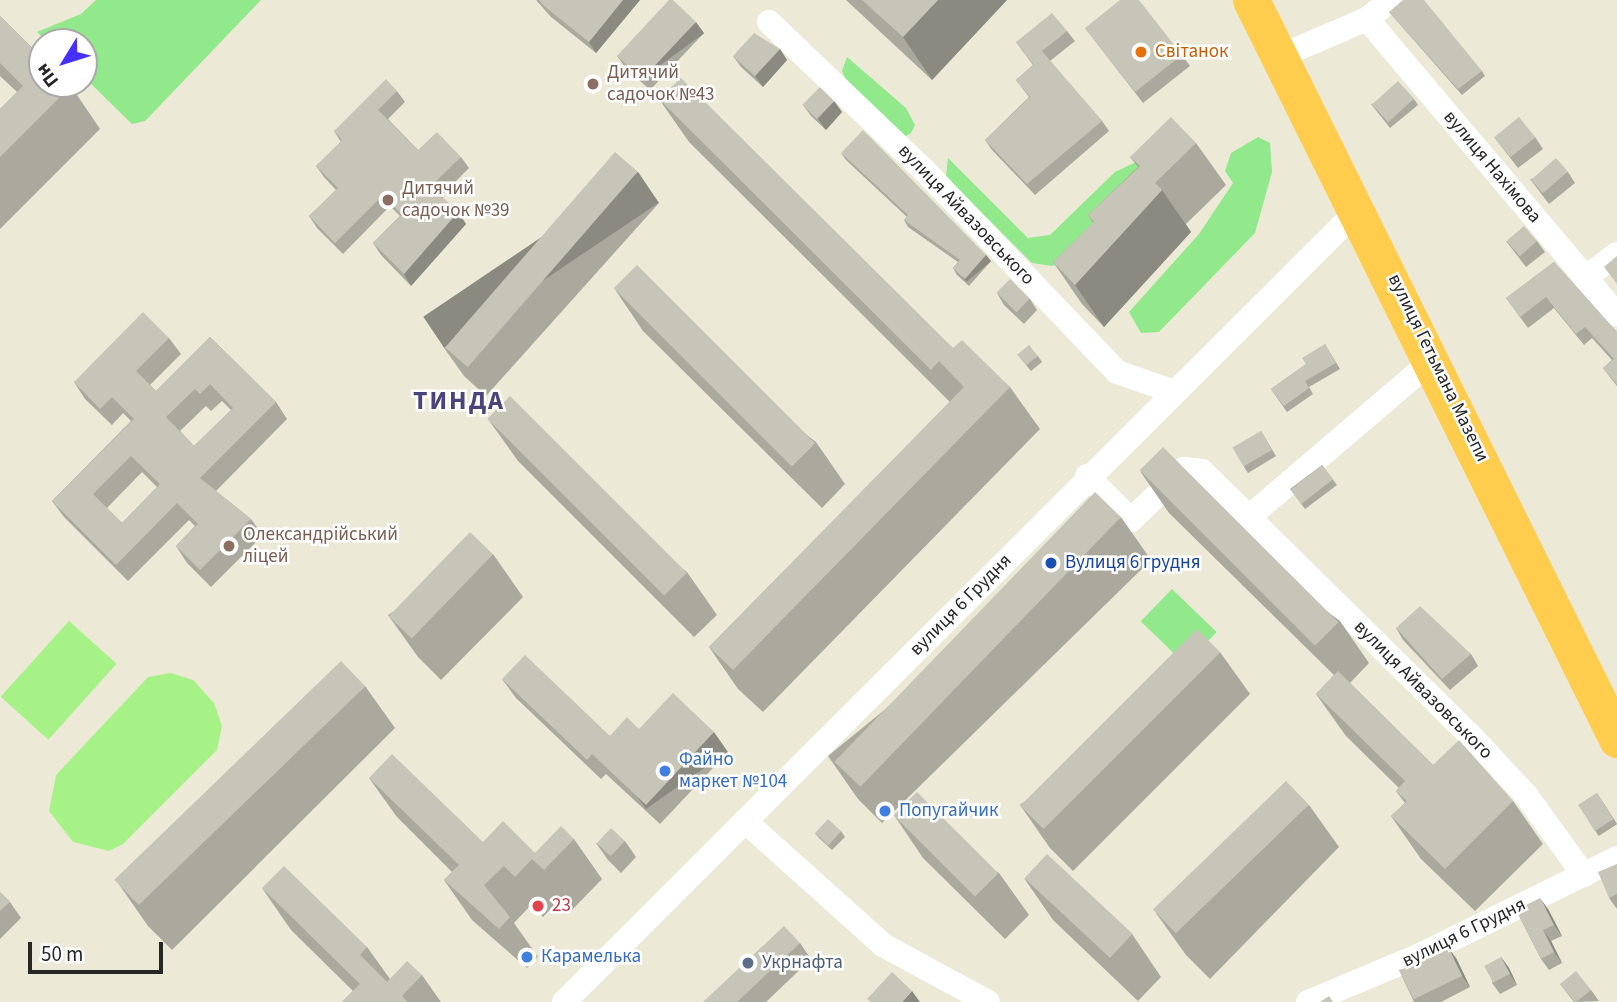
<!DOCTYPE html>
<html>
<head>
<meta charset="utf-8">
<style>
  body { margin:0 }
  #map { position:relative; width:1617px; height:1002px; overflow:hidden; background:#ece9d7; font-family:"Source Sans 3",sans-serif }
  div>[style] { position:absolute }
  .green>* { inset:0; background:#91e98c; transform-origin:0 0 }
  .pitch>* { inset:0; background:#a6f287; transform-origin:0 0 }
  .minor>* { height:24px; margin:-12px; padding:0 12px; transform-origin:12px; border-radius:12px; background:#fff }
  .highway>* { height:37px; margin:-18.5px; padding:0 18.5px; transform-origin:18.5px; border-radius:18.5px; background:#ffcd4e }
  .wall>* { inset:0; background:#aba99d; transform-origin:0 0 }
  .shaded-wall>* { inset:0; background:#8b8a80; transform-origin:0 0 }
  .building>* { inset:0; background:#c7c5b7; transform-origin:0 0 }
  .dots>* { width:19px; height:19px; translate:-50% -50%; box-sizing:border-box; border:4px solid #fff; border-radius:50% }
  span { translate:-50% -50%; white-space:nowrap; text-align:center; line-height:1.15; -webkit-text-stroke:5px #fff; paint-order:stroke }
  .food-label { font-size:19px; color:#c56008 }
  .left { translate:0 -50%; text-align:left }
  .education-label { font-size:19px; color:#785e54 }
  .street-label { font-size:19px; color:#272727 }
  .transit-label { font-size:19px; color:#164399 }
  .shop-label { font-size:19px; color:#366cbe }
  .health-label { font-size:19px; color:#be3a42 }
  .service-label { font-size:19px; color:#4e5e75 }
  .district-label { font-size:26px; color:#4a447c; font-weight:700; letter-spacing:2px }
  .north { position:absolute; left:28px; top:28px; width:70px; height:70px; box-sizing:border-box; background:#fff; border:2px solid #a9a9a9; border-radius:50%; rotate:232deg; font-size:19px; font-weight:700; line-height:28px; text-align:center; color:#272727 }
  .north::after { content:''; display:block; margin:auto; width:24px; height:32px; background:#4530ff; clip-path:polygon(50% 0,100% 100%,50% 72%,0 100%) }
  .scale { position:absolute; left:28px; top:942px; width:135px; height:32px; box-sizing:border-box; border:4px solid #272727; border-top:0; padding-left:9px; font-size:21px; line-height:24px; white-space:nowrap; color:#272727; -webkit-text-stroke:5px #fff; paint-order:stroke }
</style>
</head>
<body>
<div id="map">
  <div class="green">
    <i style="clip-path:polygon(96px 0,261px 0,145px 121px,132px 124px,84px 77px,84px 42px,48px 42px,37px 32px,81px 14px)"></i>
    <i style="clip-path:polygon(847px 57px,906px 108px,915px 125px,911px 133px,902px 138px,849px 87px,842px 71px)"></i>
    <i style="clip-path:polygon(1258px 137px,1270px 143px,1272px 172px,1255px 233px,1159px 332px,1141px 333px,1129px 312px,1199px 234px,1233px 183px,1225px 171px,1231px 153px)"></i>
    <i style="clip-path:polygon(948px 158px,1028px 238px,1050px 235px,1115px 172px,1140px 160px,1149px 164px,1068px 260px,1052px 266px,1032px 263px,946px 177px)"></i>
    <i style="left:1172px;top:589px;width:62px;height:45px;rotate:44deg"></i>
  </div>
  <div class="pitch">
    <i style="left:69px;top:621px;width:64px;height:102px;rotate:42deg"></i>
    <i style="clip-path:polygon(171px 673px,193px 680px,214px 703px,222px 726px,217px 750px,123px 844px,109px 851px,73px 842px,49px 811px,56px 775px,148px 677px)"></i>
  </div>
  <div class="minor">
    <i style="left:1367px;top:19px;width:387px;rotate:49.8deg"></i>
    <i style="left:769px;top:22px;width:214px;rotate:43.7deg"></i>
    <i style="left:924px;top:170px;width:279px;rotate:46.3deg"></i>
    <i style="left:1117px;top:372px;width:58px;rotate:19.1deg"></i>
    <i style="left:1281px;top:56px;width:94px;rotate:-23.3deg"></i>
    <i style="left:1367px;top:19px;width:31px;rotate:-38deg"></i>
    <i style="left:1585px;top:278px;width:40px;rotate:-37deg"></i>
    <i style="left:1087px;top:476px;width:62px;rotate:45deg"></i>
    <i style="left:1131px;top:520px;width:74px;rotate:-43.9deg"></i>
    <i style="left:1184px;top:469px;width:18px;rotate:6deg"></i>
    <i style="left:1202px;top:471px;width:376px;rotate:44.6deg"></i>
    <i style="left:1470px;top:735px;width:82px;rotate:47deg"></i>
    <i style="left:1526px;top:795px;width:99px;rotate:54.1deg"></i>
    <i style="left:1249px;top:517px;width:243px;rotate:-40.5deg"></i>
    <i style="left:745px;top:821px;width:186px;rotate:41.9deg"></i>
    <i style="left:883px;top:945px;width:119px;rotate:28.5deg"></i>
    <i style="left:564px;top:1002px;width:1123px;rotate:-44.93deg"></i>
    <i style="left:1308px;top:1002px;width:119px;rotate:-22.7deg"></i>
    <i style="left:1418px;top:956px;width:222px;rotate:-26.2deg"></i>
  </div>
  <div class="highway">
    <i style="left:1251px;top:0;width:825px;rotate:63.65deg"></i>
  </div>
  <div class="wall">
    <i style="clip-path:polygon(536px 0,640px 0,596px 53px,551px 17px)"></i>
    <i style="clip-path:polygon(846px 0,1007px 0,932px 80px)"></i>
    <i style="clip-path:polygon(1389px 12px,1482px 71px,1485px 76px,1462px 95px)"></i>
    <i style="clip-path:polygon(0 16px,71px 86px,100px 129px,0 229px,0 109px,17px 92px,0 76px)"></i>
    <i style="clip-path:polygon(1085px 28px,1182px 55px,1190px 66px,1143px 103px)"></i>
    <i style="clip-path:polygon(1067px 31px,1075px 41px,1050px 61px,1102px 121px,1109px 131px,1035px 195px,992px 150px,985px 140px,1029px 97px,1016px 80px,1033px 65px,1016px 42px)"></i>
    <i style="clip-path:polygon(704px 33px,650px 90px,625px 67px,617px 56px)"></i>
    <i style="clip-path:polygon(780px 49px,787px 60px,763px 87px,741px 67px,733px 56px)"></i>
    <i style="clip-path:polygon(397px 91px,405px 102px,388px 119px,418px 150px,461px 157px,469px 168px,441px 196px,458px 212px,466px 224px,411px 286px,381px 255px,373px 243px,400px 216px,390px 206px,343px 254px,317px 228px,309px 216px,336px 190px,324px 177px,316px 166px,341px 142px,334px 131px)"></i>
    <i style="clip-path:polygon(659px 99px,953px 348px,1010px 387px,1040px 429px,763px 712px,738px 689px,709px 647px,950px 402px,689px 142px)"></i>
    <i style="clip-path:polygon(1414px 99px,1418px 105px,1390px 128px,1371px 104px)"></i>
    <i style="clip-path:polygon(834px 101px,842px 112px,826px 130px,811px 116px,803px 105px)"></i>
    <i style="clip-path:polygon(1494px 137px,1535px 137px,1543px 149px,1518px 168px)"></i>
    <i style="clip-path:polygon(1196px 143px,1226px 185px,1186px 224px,1191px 232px,1104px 327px,1082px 304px,1053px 262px,1093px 223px,1088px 215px,1138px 167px,1130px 157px)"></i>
    <i style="clip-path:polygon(841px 153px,986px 255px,991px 261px,969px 286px,957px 275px,953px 268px,958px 262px,908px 227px,904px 220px,907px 217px,846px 160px)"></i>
    <i style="clip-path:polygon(638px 172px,659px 203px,486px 396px,464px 376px,442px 345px)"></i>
    <i style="clip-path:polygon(1568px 172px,1575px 183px,1549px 204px,1530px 179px)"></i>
    <i style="clip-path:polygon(1506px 241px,1537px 241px,1545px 252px,1526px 267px)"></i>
    <i style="clip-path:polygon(1554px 262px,1617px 332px,1617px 386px,1603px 368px,1612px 360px,1592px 338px,1584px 345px,1554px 308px,1528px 328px,1506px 298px)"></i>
    <i style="clip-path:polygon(614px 288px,816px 442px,845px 484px,822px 508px,643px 331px)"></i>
    <i style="clip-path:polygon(997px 293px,1030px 299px,1037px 310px,1024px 324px,1004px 305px)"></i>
    <i style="clip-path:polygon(evenodd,210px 337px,276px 402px,287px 419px,216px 491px,251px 519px,263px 535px,211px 587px,187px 563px,176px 546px,195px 526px,189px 520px,128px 581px,64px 517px,52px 501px,131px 421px,123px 413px,112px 425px,85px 399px,74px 382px,169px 338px,181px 354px,150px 385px,156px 391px,210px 337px,222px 401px,231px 410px,194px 446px,180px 431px,206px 406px,211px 411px,222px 401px,210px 337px,142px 472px,157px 487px,122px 523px,107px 508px,142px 472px)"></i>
    <i style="clip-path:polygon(1325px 344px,1340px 369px,1309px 387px,1313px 394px,1287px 412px,1271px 389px,1306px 364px)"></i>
    <i style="clip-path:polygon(1017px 354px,1038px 356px,1042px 362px,1031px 371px)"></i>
    <i style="clip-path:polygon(488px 419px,687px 572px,717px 615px,694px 637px,518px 461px)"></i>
    <i style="clip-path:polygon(1261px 431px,1276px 456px,1248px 473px,1244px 467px)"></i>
    <i style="left:1322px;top:465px;width:25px;height:40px;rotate:53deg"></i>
    <i style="clip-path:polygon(1140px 471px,1340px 621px,1369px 663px,1350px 683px,1433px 765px,1513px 801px,1543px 844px,1475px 911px,1421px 859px,1391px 816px,1405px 803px,1396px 791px,1399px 788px,1346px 736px,1316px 694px,1334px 675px,1169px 513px)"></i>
    <i style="clip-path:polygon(1121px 517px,1151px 560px,882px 823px,858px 799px,828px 756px)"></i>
    <i style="clip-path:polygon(493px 554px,523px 597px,441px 680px,418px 657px,388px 615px)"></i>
    <i style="clip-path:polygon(1396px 628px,1471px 654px,1478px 666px,1450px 690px,1403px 640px)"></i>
    <i style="clip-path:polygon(1220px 652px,1250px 694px,1073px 871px,1050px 848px,1020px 805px)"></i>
    <i style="clip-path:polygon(502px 679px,610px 736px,639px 729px,728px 752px,660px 824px,606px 774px,601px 779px,516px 698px)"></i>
    <i style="clip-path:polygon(365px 686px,395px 728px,172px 950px,148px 926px,118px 883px)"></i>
    <i style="clip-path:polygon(369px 778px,483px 842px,535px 853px,574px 839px,602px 879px,572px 910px,560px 899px,543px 917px,531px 905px,514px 923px,538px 957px,527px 968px,472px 920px,444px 880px,452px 872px,397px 817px)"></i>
    <i style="left:1597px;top:793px;width:37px;height:22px;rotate:57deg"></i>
    <i style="clip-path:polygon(1309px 805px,1339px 847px,1210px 979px,1186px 955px,1156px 913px)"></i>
    <i style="clip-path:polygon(894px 815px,999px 873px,1029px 915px,1005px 939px,923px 858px)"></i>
    <i style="clip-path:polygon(841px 831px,845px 837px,832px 850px,819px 838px,815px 833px)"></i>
    <i style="clip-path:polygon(625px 841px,636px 857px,621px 873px,608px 860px,596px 843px)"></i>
    <i style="clip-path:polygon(1617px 864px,1617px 909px,1609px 898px)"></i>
    <i style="clip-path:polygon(1024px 878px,1132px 934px,1161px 977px,1138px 1001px,1053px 920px)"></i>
    <i style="clip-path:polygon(262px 888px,367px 947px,390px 979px,422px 975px,441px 1002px,342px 1002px,353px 991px,291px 930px)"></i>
    <i style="clip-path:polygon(0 892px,10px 902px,21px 918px,0 939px)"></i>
    <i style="clip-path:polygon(1548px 909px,1562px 936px,1551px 941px,1562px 963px,1549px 970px,1541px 959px,1516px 910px)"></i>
    <i style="clip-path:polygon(800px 943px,811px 959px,766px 1002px,703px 1002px)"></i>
    <i style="clip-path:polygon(1501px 957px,1509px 968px,1517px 985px,1500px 994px,1492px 983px)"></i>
    <i style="clip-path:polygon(1456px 958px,1470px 987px,1441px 1002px,1414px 1002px,1399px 970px)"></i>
    <i style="clip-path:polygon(1560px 984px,1591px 990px,1599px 1001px,1574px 1002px)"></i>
  </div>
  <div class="shaded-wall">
    <i style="clip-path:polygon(623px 0,640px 0,596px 53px,589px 42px)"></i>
    <i style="clip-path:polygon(938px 0,1007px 0,932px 80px,903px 37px)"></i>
    <i style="left:696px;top:22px;width:14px;height:79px;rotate:54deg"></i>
    <i style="clip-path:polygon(780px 49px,787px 60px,763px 87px,755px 76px)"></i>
    <i style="clip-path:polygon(834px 101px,842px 112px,826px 130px,818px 119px)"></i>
    <i style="left:638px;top:172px;width:37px;height:259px;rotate:56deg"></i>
    <i style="clip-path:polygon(1162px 190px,1191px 232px,1104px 327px,1075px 285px)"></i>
    <i style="clip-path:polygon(458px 212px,466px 224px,411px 286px,404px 274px)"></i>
    <i style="left:986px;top:255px;width:8px;height:32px;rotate:50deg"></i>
    <i style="left:714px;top:732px;width:24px;height:100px;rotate:55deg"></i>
    <i style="clip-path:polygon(1540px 898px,1548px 909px,1562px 936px,1554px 925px)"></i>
    <i style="clip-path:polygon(1543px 930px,1551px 941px,1562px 963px,1554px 952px)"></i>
    <i style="clip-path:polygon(1448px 947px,1456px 958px,1470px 987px,1462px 976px)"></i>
    <i style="clip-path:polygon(1501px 957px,1509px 968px,1517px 985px,1510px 974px)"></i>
    <i style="clip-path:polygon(912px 991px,920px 1002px,902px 1002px)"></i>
  </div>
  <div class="building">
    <i style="clip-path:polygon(539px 0,623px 0,589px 42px,544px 6px)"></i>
    <i style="clip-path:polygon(669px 0,673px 0,696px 22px,642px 79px,617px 56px)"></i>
    <i style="clip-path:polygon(862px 0,938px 0,903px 37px)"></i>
    <i style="clip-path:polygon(1120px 0,1139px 0,1182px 55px,1135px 92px,1085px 28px)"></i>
    <i style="clip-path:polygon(1403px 0,1424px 0,1482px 71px,1458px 89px,1389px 12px)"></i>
    <i style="clip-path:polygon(1052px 13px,1067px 31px,1042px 51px,1102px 121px,1027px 184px,985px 140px,1030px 97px,1016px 80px,1034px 65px,1016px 42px)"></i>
    <i style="clip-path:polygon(0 16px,42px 58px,42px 84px,68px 84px,71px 86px,0 157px,0 109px,23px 86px,0 63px)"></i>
    <i style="clip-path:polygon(754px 33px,780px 49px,755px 76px,733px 56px)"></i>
    <i style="clip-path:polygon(681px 78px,953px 348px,962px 340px,1010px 387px,733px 670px,709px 647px,964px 387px,939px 361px,931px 370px,659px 99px)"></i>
    <i style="clip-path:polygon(386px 79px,397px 91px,378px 110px,418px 150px,437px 132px,461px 157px,431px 186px,458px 212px,404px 274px,373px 243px,402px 215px,383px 195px,335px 243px,309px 216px,338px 188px,316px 166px,342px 140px,334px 131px)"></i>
    <i style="left:1398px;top:81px;width:24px;height:35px;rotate:48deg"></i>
    <i style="left:820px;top:87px;width:20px;height:25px;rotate:45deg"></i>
    <i style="clip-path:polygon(1171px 117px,1196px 143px,1155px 183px,1162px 190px,1075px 285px,1053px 262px,1094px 222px,1088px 215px,1140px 166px,1130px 157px)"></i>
    <i style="left:1519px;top:117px;width:26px;height:32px;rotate:51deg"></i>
    <i style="clip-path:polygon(863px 130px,986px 255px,965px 279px,953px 268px,960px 260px,904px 220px,908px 215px,841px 153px)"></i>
    <i style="left:615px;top:152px;width:30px;height:259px;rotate:41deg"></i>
    <i style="left:1556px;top:158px;width:18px;height:33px;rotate:49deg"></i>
    <i style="left:1524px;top:226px;width:20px;height:23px;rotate:49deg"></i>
    <i style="clip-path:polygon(1617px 256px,1617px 284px,1604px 267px)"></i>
    <i style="clip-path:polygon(1554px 262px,1617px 332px,1617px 384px,1603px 368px,1614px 359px,1585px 327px,1576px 334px,1546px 297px,1520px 317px,1506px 298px)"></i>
    <i style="left:637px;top:265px;width:252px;height:33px;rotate:45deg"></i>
    <i style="left:1010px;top:279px;width:28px;height:19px;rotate:45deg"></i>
    <i style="clip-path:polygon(evenodd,143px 312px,169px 338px,136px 371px,156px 391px,210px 337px,276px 402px,200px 478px,251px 519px,200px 570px,176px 546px,198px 524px,177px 503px,116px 565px,52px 501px,134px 419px,112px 397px,100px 409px,74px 382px,143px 312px,210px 384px,233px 408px,194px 446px,166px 417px,195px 389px,200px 394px,210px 384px,143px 312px,131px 456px,160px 484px,122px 523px,93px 494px,131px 456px)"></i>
    <i style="clip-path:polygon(1325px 344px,1336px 363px,1305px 381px,1309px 388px,1284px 406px,1271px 389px,1306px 364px,1302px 358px)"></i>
    <i style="left:1029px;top:345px;width:14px;height:15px;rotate:51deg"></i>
    <i style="left:510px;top:396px;width:250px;height:32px;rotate:45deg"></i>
    <i style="left:1261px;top:431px;width:22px;height:33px;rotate:60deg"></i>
    <i style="left:1163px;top:447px;width:248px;height:33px;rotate:45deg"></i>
    <i style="left:1322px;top:465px;width:18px;height:40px;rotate:52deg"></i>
    <i style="left:1095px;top:492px;width:36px;height:375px;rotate:44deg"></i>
    <i style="left:470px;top:532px;width:32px;height:117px;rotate:44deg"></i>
    <i style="clip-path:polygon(1420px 606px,1471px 654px,1442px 679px,1396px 628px)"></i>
    <i style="left:1197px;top:629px;width:33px;height:250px;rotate:45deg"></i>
    <i style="clip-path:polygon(525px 655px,610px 736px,627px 717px,639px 729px,673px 693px,714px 732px,646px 805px,592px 754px,587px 760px,502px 679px)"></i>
    <i style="left:341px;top:661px;width:35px;height:315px;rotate:46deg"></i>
    <i style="clip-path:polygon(1338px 671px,1433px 765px,1459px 740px,1513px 801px,1445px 869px,1391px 816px,1407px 801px,1396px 791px,1405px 781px,1316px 694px)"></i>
    <i style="clip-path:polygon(392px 754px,483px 842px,503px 821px,535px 853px,561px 826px,574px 839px,544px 870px,532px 859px,515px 877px,504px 866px,484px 885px,510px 917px,499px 929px,444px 880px,459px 865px,369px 778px)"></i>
    <i style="left:1286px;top:781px;width:33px;height:185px;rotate:46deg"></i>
    <i style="left:917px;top:792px;width:115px;height:33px;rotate:45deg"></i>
    <i style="left:1597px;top:793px;width:31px;height:22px;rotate:58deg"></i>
    <i style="left:828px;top:819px;width:18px;height:19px;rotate:43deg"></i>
    <i style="left:611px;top:828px;width:19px;height:21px;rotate:43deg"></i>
    <i style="left:1047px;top:854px;width:117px;height:33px;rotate:43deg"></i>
    <i style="clip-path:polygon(1617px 864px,1617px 894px,1609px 898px,1598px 872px)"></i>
    <i style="clip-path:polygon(284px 866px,367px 947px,360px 955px,387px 982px,407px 961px,422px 975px,402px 996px,408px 1002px,342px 1002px,360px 984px,262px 888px)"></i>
    <i style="clip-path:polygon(0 892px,10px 902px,0 911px)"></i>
    <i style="clip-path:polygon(1540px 898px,1554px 925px,1543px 930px,1554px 952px,1541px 959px,1516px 910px)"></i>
    <i style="clip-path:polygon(784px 926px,800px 943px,737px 1002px,703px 1002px)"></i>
    <i style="left:1448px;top:947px;width:32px;height:54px;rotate:64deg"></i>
    <i style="left:1501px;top:957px;width:19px;height:19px;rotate:62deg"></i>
    <i style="clip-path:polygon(1576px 971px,1591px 990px,1576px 1002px,1575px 1002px,1560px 984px)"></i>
    <i style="clip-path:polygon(892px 972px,912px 991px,902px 1002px,871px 1002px,867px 999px)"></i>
    <i style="clip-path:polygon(1329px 996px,1333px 1002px,1320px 1002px)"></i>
  </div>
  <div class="dots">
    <i style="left:1141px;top:52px;background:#e8710a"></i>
    <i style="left:593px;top:84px;background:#8d6e63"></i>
    <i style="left:388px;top:200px;background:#8d6e63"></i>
    <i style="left:229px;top:546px;background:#8d6e63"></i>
    <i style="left:1051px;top:563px;background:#1a4fb4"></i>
    <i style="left:665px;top:771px;background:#3f7fe0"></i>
    <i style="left:885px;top:811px;background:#3f7fe0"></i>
    <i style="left:538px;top:906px;background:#e0444e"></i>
    <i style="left:527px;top:957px;background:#3f7fe0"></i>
    <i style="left:748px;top:963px;background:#5c6f8a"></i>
  </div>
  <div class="food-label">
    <span class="left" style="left:1155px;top:52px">Світанок</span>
  </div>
  <div class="education-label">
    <span class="left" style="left:607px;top:84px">Дитячий<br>садочок №43</span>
    <span class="left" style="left:402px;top:200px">Дитячий<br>садочок №39</span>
    <span class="left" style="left:243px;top:546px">Олександрійський<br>ліцей</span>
  </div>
  <div class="street-label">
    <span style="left:1492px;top:167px;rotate:50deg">вулиця Нахімова</span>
    <span style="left:966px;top:215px;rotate:46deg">вулиця Айвазовського</span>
    <span style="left:1438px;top:368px;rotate:64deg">вулиця Гетьмана Мазепи</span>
    <span style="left:961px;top:605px;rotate:-45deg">вулиця 6 Грудня</span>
    <span style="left:1423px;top:690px;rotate:45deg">вулиця Айвазовського</span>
    <span style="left:1464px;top:933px;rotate:-26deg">вулиця 6 Грудня</span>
  </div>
  <div class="transit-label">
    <span class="left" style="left:1065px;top:563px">Вулиця 6 грудня</span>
  </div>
  <div class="shop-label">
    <span class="left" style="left:679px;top:771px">Файно<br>маркет №104</span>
    <span class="left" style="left:899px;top:811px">Попугайчик</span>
    <span class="left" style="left:541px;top:957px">Карамелька</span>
  </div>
  <div class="health-label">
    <span class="left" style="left:552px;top:906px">23</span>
  </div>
  <div class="service-label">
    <span class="left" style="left:762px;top:963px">Укрнафта</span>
  </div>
  <div class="district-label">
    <span style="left:459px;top:401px">ТИНДА</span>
  </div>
  <div class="north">Пн</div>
  <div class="scale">50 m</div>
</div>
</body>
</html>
